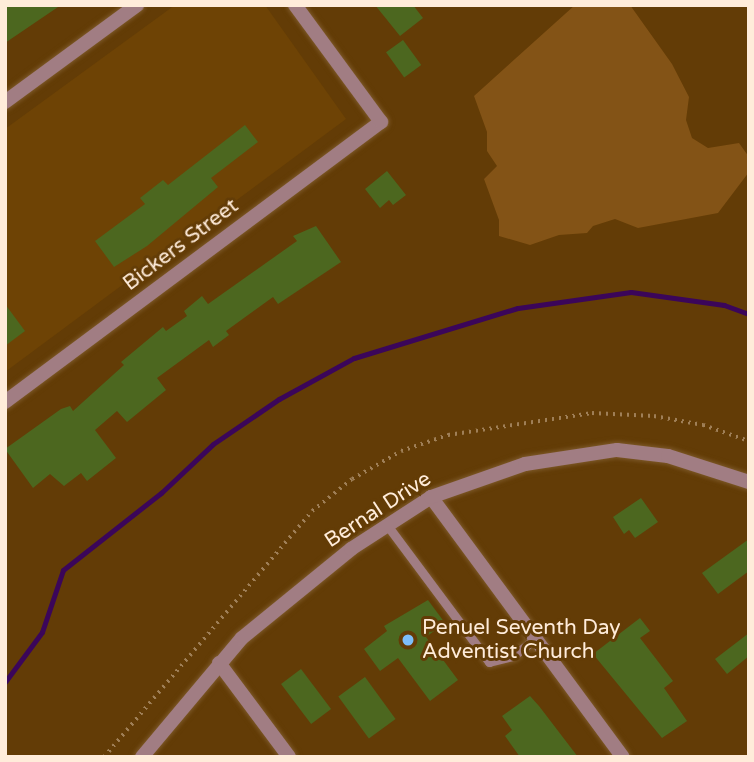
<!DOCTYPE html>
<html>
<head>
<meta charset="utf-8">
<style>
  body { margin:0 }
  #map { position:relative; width:754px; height:762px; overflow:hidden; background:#633c06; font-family:"Varela Round",sans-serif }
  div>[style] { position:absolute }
  .built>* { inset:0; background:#6e4305 }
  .green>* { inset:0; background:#835316 }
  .stream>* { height:5px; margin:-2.5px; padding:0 2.5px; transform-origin:2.5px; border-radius:2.5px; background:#3b065a }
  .building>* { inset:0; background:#4c671f; transform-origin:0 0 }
  .path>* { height:3.5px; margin-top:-1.75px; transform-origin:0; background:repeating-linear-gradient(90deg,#9f7f57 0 2px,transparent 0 7px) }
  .roads { filter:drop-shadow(0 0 2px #7c5828) drop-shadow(0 0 2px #7c5828) }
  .service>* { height:9px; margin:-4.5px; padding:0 4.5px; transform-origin:4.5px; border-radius:4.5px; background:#a17d83 }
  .minor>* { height:14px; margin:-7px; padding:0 7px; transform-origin:7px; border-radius:7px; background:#a17d83 }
  .tertiary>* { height:14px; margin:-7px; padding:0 7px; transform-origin:7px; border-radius:7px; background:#a17d83 }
  .dots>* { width:19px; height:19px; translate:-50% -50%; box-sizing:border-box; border:4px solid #633c06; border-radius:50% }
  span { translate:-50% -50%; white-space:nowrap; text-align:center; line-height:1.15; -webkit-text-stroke:6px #633c06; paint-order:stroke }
  .street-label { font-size:21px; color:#ffecda }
  .poi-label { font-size:21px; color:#ffecda }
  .left { translate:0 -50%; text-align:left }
  .frame { position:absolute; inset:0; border:7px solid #ffecda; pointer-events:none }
</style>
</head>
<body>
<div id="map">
  <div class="built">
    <i style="clip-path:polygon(175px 5px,265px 5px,346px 119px,5px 372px,5px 129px)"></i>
  </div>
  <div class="green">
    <i style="clip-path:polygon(575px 5px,630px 5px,672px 64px,689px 97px,686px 120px,692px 138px,708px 148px,739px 143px,749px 157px,749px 172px,718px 213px,638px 228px,615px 219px,593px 226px,587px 233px,559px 235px,530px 245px,499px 236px,499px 220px,484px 179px,497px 166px,487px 151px,487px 132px,474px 96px)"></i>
  </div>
  <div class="stream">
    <i style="left:5px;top:682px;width:62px;rotate:-53.5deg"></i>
    <i style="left:42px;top:632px;width:65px;rotate:-71.3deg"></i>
    <i style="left:63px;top:570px;width:125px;rotate:-38.2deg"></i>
    <i style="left:161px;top:493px;width:71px;rotate:-43.3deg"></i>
    <i style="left:213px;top:444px;width:80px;rotate:-34.3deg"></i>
    <i style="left:279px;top:399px;width:85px;rotate:-28.7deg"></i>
    <i style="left:354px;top:358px;width:171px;rotate:-17deg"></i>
    <i style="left:518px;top:308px;width:114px;rotate:-8.1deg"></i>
    <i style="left:631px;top:292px;width:94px;rotate:8deg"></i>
    <i style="left:724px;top:305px;width:27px;rotate:20deg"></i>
  </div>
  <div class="building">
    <i style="clip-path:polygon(5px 5px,61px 5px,5px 43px)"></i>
    <i style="clip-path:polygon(375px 5px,413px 5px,423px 18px,400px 36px)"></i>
    <i style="left:403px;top:40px;width:31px;height:21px;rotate:54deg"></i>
    <i style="clip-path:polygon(245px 125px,258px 142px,211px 178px,218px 187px,147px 246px,114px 267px,95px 241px,145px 204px,140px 198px,163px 180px,168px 185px)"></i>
    <i style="clip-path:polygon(387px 171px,406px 195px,393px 205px,389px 200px,380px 208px,365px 189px)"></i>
    <i style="clip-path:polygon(316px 226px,341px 262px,278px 304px,273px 297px,226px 331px,229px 335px,213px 347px,209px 340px,157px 378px,166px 390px,127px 422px,117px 411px,95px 430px,116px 458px,87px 481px,81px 473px,64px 486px,50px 474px,33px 488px,5px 449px,61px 409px,70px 406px,73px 411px,124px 365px,121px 362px,163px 327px,166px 331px,187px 316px,184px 311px,202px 296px,208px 304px,297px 241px,293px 236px)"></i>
    <i style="clip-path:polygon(5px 304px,25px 331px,5px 346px)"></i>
    <i style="clip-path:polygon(641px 498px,658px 522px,635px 538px,629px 530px,624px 534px,613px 517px)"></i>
    <i style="clip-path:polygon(749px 539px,749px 571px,718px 594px,702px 573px)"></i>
    <i style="clip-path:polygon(428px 600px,445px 623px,426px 637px,458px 680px,430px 701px,398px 658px,380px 671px,364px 649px,387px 631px,384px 626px)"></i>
    <i style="clip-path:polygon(640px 618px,650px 631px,640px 638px,673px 681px,664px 688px,687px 721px,662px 738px,593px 654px)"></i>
    <i style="clip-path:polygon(749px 633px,749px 656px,727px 674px,715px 659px)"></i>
    <i style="left:301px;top:669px;width:50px;height:25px;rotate:53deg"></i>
    <i style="left:365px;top:677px;width:52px;height:33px;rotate:54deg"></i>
    <i style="clip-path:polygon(530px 696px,539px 706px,578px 757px,520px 757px,505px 736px,512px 730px,502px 716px)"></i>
  </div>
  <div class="path">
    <i style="left:104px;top:757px;width:322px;rotate:-49.8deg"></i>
    <i style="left:312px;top:511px;width:51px;rotate:-38.7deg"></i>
    <i style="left:352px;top:479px;width:56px;rotate:-29.7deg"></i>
    <i style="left:401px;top:451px;width:50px;rotate:-18.8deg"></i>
    <i style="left:448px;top:435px;width:146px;rotate:-8.7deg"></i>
    <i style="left:592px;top:413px;width:62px;rotate:2.8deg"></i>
    <i style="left:654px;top:416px;width:50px;rotate:10.4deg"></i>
    <i style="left:703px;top:425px;width:49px;rotate:19.2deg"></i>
  </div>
  <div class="roads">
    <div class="service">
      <i style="left:387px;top:525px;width:171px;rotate:53.3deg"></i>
      <i style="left:489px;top:662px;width:25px;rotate:-14deg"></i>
      <i style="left:513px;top:656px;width:28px;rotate:-38deg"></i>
    </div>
    <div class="minor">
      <i style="left:5px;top:102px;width:164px;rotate:-36.3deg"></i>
      <i style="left:5px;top:402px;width:469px;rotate:-36.7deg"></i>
      <i style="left:381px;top:122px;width:145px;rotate:-126.3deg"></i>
      <i style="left:431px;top:497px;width:323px;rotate:53.6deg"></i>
      <i style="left:219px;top:663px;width:117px;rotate:53.3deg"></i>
    </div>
    <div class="tertiary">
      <i style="left:142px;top:757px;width:155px;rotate:-50deg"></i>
      <i style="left:242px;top:638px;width:141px;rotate:-39.2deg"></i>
      <i style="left:351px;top:549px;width:95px;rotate:-33deg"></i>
      <i style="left:431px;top:497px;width:100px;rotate:-19.3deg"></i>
      <i style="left:525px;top:464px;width:93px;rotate:-8.7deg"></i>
      <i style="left:617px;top:450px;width:51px;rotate:6.7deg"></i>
      <i style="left:668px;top:456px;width:85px;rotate:17.8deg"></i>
    </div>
  </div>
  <div class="dots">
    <i style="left:408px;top:640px;background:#7dbef9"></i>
  </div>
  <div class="street-label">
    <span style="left:181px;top:245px;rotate:-37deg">Bickers Street</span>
    <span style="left:378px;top:510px;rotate:-33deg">Bernal Drive</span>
  </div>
  <div class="poi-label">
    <span class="left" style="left:422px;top:640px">Penuel Seventh Day<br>Adventist Church</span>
  </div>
  <div class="frame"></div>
</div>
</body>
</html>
